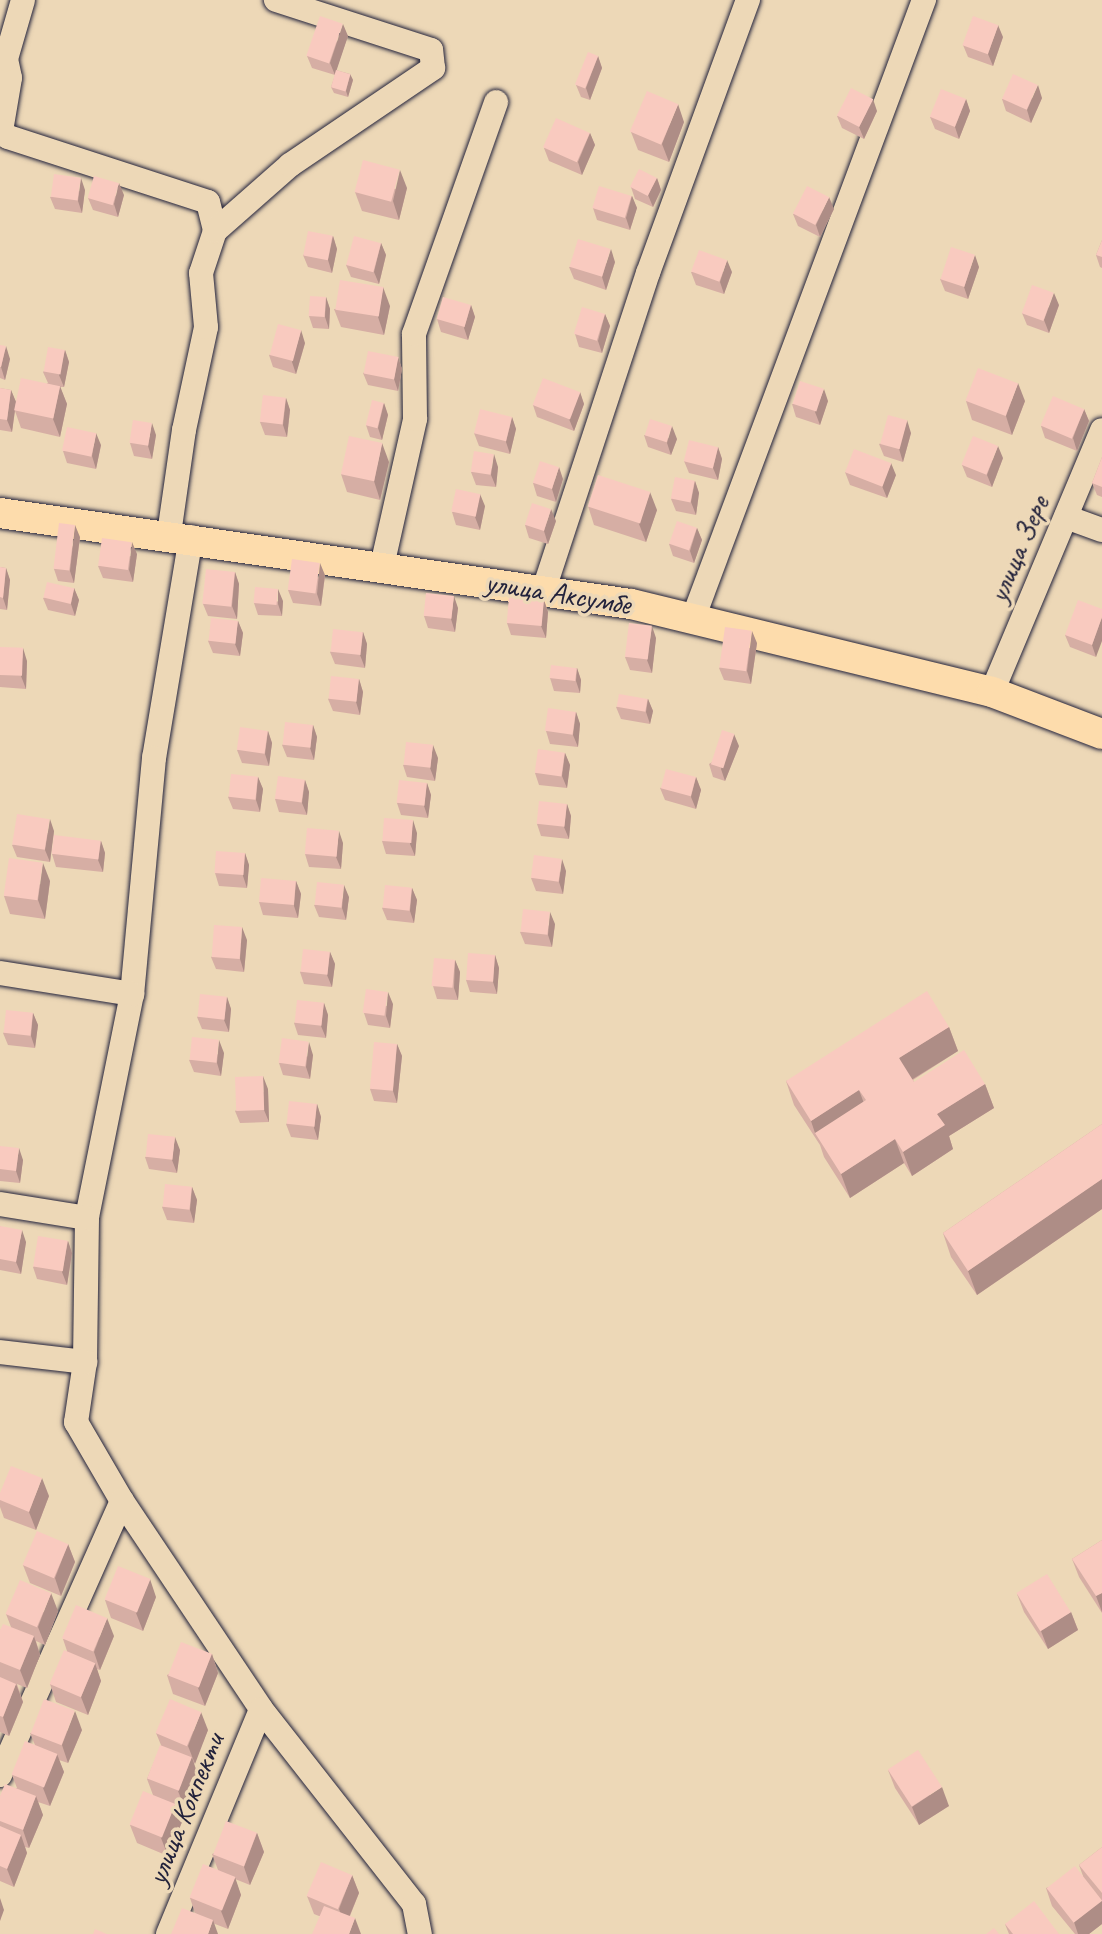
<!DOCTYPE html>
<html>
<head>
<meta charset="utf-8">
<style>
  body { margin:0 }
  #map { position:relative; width:1102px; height:1934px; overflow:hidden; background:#edd8b7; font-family:Caveat,sans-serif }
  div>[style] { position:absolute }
  .roads { filter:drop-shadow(0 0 2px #22223b) drop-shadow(0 0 2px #22223b) }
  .minor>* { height:24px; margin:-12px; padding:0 12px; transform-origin:12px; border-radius:12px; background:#edd8b7 }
  .major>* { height:30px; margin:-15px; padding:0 15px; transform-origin:15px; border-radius:15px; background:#fddcac }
  .wall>* { inset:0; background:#d6aea4 }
  .shaded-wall>* { inset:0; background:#ae8d86 }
  .building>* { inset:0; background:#f9cabf; transform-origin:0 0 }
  span { translate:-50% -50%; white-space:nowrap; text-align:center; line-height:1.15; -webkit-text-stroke:7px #edd8b7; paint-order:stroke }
  .street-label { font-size:30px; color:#22223b }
</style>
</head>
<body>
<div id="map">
  <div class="roads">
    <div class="minor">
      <i style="left:6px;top:59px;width:19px;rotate:78deg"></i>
      <i style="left:10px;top:78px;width:54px;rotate:99.6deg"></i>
      <i style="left:1px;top:131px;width:9px;rotate:41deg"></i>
      <i style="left:8px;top:137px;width:210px;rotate:18deg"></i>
      <i style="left:208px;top:202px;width:30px;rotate:76deg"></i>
      <i style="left:0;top:61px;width:6px;rotate:-18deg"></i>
      <i style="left:6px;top:59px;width:61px;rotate:-73.9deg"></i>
      <i style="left:1066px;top:517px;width:38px;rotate:20deg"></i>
      <i style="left:169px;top:534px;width:105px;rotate:-81.8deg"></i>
      <i style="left:184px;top:430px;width:105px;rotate:-77.9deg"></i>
      <i style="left:206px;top:327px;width:54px;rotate:-95.3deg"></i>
      <i style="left:201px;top:273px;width:44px;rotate:-71.6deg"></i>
      <i style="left:215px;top:231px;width:100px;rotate:-41.3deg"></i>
      <i style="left:290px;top:165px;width:173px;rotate:-34.1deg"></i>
      <i style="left:433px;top:68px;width:18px;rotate:-96deg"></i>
      <i style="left:431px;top:50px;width:163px;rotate:-162.1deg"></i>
      <i style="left:191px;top:537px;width:224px;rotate:99.5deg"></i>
      <i style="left:154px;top:758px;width:237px;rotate:95.3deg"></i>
      <i style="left:132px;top:994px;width:228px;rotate:101.4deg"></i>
      <i style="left:87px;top:1218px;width:144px;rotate:90.8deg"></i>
      <i style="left:85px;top:1362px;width:61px;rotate:98.5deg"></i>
      <i style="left:76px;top:1422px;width:91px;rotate:59.8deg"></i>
      <i style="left:122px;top:1501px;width:250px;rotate:56.2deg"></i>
      <i style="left:261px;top:1709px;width:248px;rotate:51.9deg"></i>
      <i style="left:414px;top:1904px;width:31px;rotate:79deg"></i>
      <i style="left:382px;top:566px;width:151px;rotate:-77.3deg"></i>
      <i style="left:415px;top:419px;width:85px;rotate:-90.7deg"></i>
      <i style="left:414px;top:334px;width:246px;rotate:-70.5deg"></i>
      <i style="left:543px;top:592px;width:336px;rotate:-71.8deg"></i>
      <i style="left:648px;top:273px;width:291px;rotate:-69.9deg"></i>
      <i style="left:694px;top:616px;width:658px;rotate:-69.53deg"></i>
      <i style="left:992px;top:692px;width:284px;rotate:-67.2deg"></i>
      <i style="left:0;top:973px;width:134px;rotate:9deg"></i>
      <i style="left:0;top:1204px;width:88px;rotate:9.1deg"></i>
      <i style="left:0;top:1352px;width:86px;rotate:6.7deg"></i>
      <i style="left:0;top:1775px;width:300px;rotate:-66deg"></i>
      <i style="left:168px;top:1934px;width:243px;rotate:-67.5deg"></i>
    </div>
    <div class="major">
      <i style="left:0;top:513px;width:638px;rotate:8.21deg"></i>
      <i style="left:631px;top:604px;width:372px;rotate:13.7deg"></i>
      <i style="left:992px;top:692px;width:118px;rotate:20.9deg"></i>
    </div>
  </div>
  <div class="wall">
    <i style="clip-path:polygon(348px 36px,336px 70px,350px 74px,353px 80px,348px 97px,334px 93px,331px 87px,335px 75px,312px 68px,307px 56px)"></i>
    <i style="clip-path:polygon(1003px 37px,993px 66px,968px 57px,963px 45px)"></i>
    <i style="clip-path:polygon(598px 56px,602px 68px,590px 100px,581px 97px,576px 85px)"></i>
    <i style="clip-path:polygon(1042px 98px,1031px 123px,1006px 111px,1002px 99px)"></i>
    <i style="clip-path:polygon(966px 99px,970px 111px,959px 139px,935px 129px,930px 117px)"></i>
    <i style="clip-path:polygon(877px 111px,864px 139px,842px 128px,837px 116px)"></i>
    <i style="clip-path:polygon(684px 122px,669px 162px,638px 150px,631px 132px)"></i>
    <i style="clip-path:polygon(590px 133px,595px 145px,582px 175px,549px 161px,544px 148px)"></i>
    <i style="clip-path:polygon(657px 178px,661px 190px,653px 207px,635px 199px,631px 187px)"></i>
    <i style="clip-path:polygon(407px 188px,399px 220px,362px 211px,355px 192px)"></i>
    <i style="clip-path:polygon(85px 190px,82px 213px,55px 209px,50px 197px)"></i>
    <i style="clip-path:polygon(124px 195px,118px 217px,93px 210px,88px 198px)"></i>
    <i style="clip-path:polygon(632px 196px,637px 208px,630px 230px,597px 220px,593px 208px)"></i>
    <i style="clip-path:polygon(834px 209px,820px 237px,798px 226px,793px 214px)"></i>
    <i style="clip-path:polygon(333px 236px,337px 249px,332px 273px,308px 267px,303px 255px)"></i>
    <i style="clip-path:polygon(1102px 240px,1102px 268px,1100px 267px,1096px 255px)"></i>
    <i style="clip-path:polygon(381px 243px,386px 255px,379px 284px,351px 277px,346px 265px)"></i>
    <i style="clip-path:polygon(615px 262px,606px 290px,574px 279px,569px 267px)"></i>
    <i style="clip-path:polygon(979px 267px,968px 299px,945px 291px,940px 279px)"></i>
    <i style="clip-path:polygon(691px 272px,732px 272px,724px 294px,696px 285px)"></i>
    <i style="clip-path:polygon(326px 297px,330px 309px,329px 329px,313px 328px,309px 316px)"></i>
    <i style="clip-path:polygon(471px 305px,475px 317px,468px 340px,441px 332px,437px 319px)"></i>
    <i style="clip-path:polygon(1059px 305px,1049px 333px,1027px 325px,1022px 313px)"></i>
    <i style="clip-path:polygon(390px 306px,384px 335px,341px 327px,334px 309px)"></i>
    <i style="clip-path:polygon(605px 314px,610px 326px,602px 353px,579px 347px,575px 334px)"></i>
    <i style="clip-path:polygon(305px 343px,296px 374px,273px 367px,269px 355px)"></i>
    <i style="clip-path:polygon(0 345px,10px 359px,5px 380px,0 378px)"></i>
    <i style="clip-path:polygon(65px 350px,69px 362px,64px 387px,60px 387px,67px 404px,60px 437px,21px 428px,15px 411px,12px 432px,0 430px,0 388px,11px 390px,16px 402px,48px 383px,43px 372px)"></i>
    <i style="clip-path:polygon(398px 357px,402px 369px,398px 391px,368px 385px,363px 373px)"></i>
    <i style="clip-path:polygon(580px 392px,584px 404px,574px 431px,537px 417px,533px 405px)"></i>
    <i style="clip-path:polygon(286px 398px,290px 410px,287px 437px,265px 435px,260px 422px)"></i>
    <i style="clip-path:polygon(828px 401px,820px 425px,796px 417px,792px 404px)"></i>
    <i style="clip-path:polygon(966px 401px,1025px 401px,1012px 435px,972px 420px)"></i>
    <i style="clip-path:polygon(384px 403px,388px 415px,382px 440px,370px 437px,366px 425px)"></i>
    <i style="clip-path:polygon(1084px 409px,1089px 421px,1077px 451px,1045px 438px,1041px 426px)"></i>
    <i style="clip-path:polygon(512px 417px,516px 429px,510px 454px,479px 446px,474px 433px)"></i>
    <i style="clip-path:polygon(911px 433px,903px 462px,884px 456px,879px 444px)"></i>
    <i style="clip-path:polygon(156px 435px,152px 459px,134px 456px,130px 443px)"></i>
    <i style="clip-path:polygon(644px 435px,677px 439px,671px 455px,648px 447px)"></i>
    <i style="clip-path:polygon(101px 445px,96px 469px,67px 463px,63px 451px)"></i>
    <i style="clip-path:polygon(718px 447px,722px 459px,718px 480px,689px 473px,684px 461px)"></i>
    <i style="clip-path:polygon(1102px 457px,1102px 497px,1097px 495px,1092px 483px)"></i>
    <i style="clip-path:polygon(1003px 458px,992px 487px,967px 477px,962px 465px)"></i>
    <i style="clip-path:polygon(389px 462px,380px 500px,347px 492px,341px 474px)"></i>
    <i style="clip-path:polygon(498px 467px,496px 487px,476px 485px,471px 472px)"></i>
    <i style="clip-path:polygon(845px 472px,896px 475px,887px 498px,850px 485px)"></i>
    <i style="clip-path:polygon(563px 479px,556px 502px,537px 496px,533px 483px)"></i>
    <i style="clip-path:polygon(695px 481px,699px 493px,696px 515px,676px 511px,671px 499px)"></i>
    <i style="clip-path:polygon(485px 506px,480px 530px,456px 525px,452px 512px)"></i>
    <i style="clip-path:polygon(588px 506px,657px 510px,646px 542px,594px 525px)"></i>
    <i style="clip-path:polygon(556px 521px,548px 544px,529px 538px,525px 525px)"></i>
    <i style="clip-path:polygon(697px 528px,702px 540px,694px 563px,673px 556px,669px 544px)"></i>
    <i style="clip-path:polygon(80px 537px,74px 583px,58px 581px,54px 569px)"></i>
    <i style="clip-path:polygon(137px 554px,133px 582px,103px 578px,98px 566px)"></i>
    <i style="clip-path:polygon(0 567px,6px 568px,10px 580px,7px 610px,0 609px)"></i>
    <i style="clip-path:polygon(235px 572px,239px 584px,237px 619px,208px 616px,203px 604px)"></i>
    <i style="clip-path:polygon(325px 575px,321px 606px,293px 603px,288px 590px)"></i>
    <i style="clip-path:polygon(74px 588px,79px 600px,75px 616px,48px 610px,43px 598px)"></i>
    <i style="clip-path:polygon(544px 600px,548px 612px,546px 638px,511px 635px,507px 623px)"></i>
    <i style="clip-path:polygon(283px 601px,282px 616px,258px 615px,254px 603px)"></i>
    <i style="clip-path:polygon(458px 608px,455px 632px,428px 628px,424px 616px)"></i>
    <i style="clip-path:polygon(1102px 609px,1096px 657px,1070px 647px,1065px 635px)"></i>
    <i style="clip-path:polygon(238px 621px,243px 633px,240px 656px,213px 653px,208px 641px)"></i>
    <i style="clip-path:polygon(363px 632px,367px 644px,365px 668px,335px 664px,330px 652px)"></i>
    <i style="clip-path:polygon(656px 638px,652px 673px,630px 670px,625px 657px)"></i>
    <i style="clip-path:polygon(757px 643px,751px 684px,724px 680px,719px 668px)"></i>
    <i style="clip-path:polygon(0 647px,27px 661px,26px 689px,0 687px)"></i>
    <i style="clip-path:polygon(577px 668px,581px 680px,580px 693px,554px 691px,550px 678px)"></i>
    <i style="clip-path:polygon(359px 679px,363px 692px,360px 715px,333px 711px,328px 699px)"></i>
    <i style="clip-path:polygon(648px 699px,653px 711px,650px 724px,621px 719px,616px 707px)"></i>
    <i style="clip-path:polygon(576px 712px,580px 724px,578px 747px,550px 744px,546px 731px)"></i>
    <i style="clip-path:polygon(313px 725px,317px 737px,314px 760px,287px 757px,282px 745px)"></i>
    <i style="clip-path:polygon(268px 731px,272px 743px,269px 766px,242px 763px,237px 750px)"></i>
    <i style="clip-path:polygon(739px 746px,725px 781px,713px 777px,709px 764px)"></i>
    <i style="clip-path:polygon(565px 753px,570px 765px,567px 788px,539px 785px,535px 773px)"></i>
    <i style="clip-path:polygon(438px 758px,435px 781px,407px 777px,403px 765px)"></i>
    <i style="clip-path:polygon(258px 777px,263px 789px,260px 812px,233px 809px,228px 797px)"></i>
    <i style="clip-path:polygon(696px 777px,701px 790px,696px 809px,665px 800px,660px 788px)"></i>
    <i style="clip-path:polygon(305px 780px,309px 792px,307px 815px,279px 812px,275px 799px)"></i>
    <i style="clip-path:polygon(427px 783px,431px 795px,428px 818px,401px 815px,397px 803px)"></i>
    <i style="clip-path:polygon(567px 804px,571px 816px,569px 839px,541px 836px,537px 824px)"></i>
    <i style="clip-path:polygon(54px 831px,50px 862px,17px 857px,12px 845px)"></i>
    <i style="clip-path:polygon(417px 833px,415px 856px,386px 854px,382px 841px)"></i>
    <i style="clip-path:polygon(101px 841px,105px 853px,103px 872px,56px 867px,52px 854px)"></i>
    <i style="clip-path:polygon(343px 843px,341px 869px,309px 867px,305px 854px)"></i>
    <i style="clip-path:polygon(245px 853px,249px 865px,247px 888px,219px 886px,215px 873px)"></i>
    <i style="clip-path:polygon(566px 871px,563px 894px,536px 891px,531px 878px)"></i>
    <i style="clip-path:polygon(50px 881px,45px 919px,10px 914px,4px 896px)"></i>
    <i style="clip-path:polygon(296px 881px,301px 894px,298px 918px,263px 915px,259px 902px)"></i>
    <i style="clip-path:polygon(412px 888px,417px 900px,414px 923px,387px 920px,382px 908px)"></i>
    <i style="clip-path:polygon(349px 897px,346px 920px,319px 917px,314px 905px)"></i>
    <i style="clip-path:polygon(555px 924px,552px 947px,525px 944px,520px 932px)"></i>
    <i style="clip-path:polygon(247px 940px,244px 972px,216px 969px,211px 957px)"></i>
    <i style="clip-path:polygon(330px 952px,335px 964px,332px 987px,304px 984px,300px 972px)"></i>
    <i style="clip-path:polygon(495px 955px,499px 968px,497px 994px,470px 992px,466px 980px)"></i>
    <i style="clip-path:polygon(455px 960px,460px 972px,458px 1000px,437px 999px,433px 986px)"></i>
    <i style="clip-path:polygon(227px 997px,231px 1009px,229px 1032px,202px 1029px,197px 1017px)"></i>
    <i style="clip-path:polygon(324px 1003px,328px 1015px,326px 1038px,298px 1035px,294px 1023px)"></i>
    <i style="clip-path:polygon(393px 1004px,390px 1028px,368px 1025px,364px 1013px)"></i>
    <i style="clip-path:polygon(33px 1013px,38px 1025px,35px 1048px,8px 1045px,3px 1033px)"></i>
    <i style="clip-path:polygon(949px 1027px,958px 1051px,913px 1080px,914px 1082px,985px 1084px,994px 1108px,949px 1136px,953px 1149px,912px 1176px,904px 1163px,850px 1198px,824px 1157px,820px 1145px,794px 1105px,786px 1081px)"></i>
    <i style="clip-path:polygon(397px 1044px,402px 1056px,397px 1103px,374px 1101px,370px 1089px)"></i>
    <i style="clip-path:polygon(224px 1053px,221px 1076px,194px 1072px,189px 1060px)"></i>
    <i style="clip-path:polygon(313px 1055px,310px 1079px,283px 1075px,279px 1063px)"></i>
    <i style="clip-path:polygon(268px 1089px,269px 1122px,240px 1123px,235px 1111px)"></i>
    <i style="clip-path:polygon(317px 1104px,321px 1117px,318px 1140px,291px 1137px,286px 1124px)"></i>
    <i style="clip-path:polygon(1102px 1124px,1102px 1209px,977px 1295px,951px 1257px,943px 1233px)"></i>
    <i style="clip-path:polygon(0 1146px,23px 1160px,20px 1183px,0 1181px)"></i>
    <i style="clip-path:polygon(180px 1150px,177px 1173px,149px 1169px,145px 1157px)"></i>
    <i style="clip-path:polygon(192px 1187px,197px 1200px,194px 1223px,167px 1220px,162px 1207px)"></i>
    <i style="clip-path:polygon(0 1226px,26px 1242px,21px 1274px,0 1270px)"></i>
    <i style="clip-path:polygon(68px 1241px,72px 1253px,67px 1285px,37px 1279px,33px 1267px)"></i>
    <i style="clip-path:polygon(0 1493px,49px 1496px,36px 1530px,4px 1518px,0 1507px)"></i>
    <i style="clip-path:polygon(1102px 1540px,1102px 1613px,1079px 1577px,1072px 1559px)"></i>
    <i style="clip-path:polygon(68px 1544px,75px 1562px,61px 1596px,30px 1583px,23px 1565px)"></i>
    <i style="clip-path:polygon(1017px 1594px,1071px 1612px,1078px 1630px,1048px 1649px,1024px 1612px)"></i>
    <i style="clip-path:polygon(156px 1597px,143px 1631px,111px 1618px,105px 1600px)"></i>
    <i style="clip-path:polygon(58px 1611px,45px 1645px,36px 1641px,40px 1655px,27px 1688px,17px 1684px,23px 1702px,9px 1736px,0 1732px,0 1630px,11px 1627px,6px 1614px)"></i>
    <i style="clip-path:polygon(114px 1636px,100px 1670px,97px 1669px,101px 1681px,88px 1715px,56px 1702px,50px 1684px,67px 1651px,63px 1639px)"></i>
    <i style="clip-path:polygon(212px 1654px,218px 1673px,205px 1706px,173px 1694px,167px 1675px)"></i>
    <i style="clip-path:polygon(82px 1730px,68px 1763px,59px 1760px,64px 1772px,50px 1806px,38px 1802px,43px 1815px,29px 1848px,25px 1847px,27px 1853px,14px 1887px,0 1881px,0 1796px,17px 1788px,12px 1775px,35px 1745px,30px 1733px)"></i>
    <i style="clip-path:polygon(208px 1730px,194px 1764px,198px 1776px,185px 1809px,176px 1806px,182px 1822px,168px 1856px,137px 1843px,130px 1825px,153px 1795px,147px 1779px,161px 1745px,156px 1733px)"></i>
    <i style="clip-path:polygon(888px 1770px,949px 1806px,919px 1825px,895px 1788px)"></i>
    <i style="clip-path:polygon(257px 1833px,264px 1852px,250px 1885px,235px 1879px,241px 1895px,228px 1929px,215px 1924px,195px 1913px,190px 1898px,218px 1870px,212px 1854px)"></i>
    <i style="clip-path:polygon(1102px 1847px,1102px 1924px,1089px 1934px,1075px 1934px,1052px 1906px,1046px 1888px,1083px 1876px,1079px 1865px)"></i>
    <i style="clip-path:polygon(352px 1875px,359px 1893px,350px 1916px,319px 1916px,314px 1914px,307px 1896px)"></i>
    <i style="clip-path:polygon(1005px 1924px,1059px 1934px,1009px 1934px)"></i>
  </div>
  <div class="shaded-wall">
    <i style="clip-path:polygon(343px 24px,348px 36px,335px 75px,330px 63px)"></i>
    <i style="clip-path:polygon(998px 25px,1003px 37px,993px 66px,988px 54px)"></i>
    <i style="clip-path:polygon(598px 56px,602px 68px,590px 100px,586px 88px)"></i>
    <i style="clip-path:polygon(350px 74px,353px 80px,348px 97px,346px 91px)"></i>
    <i style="clip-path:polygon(1038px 85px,1042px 98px,1031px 123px,1027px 110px)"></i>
    <i style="clip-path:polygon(873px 99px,877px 111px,864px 139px,859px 127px)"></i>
    <i style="clip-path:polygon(966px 99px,970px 111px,959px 139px,955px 127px)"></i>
    <i style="clip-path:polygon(678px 104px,684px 122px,669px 162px,662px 144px)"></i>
    <i style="clip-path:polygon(590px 133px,595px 145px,582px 175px,578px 162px)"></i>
    <i style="clip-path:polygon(400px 170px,407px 188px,399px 220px,393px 201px)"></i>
    <i style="clip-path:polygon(81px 178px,85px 190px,82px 213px,78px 201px)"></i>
    <i style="clip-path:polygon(657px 178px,661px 190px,653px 207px,648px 195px)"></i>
    <i style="clip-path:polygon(119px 183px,124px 195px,118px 217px,114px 204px)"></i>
    <i style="clip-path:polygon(632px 196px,637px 208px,630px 230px,626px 218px)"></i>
    <i style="clip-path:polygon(829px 197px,834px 209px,820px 237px,816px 225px)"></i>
    <i style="clip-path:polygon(333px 236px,337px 249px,332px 273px,328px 260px)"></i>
    <i style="clip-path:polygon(381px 243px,386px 255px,379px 284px,374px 272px)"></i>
    <i style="clip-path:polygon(611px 249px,615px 262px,606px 290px,602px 277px)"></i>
    <i style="clip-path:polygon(975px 255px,979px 267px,968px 299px,964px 287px)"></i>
    <i style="clip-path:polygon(727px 260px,732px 272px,724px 294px,720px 282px)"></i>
    <i style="clip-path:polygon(383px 287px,390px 306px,384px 335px,378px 317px)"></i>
    <i style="clip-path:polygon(1054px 293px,1059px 305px,1049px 333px,1044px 320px)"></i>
    <i style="clip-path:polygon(326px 297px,330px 309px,329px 329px,325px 317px)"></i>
    <i style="clip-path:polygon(471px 305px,475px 317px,468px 340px,464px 328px)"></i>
    <i style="clip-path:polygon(605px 314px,610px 326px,602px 353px,598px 341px)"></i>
    <i style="clip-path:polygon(301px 330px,305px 343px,296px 374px,292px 362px)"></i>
    <i style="clip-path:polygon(6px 346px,10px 359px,5px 380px,1px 367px)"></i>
    <i style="clip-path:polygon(65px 350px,69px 362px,64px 387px,59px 375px)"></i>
    <i style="clip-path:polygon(398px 357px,402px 369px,398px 391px,394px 379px)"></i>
    <i style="clip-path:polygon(1018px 383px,1025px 401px,1012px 435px,1006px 416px)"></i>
    <i style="clip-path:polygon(60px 386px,67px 404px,60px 437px,53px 419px)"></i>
    <i style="clip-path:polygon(824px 389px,828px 401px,820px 425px,815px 412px)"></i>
    <i style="clip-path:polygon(11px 390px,16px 402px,12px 432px,7px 420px)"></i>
    <i style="clip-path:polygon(580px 392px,584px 404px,574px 431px,569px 419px)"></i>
    <i style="clip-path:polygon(286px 398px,290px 410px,287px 437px,283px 425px)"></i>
    <i style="clip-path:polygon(384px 403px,388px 415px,382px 440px,378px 428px)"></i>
    <i style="clip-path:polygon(1084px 409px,1089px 421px,1077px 451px,1073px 438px)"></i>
    <i style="clip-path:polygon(512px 417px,516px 429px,510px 454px,506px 442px)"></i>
    <i style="clip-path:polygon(907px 420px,911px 433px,903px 462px,899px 449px)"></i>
    <i style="clip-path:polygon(152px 423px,156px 435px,152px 459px,148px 446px)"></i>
    <i style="clip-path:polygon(672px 426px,677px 439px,671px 455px,667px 443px)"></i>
    <i style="clip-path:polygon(96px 433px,101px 445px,96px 469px,92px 456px)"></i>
    <i style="clip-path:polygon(382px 443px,389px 462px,380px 500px,374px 481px)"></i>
    <i style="clip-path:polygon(998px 446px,1003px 458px,992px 487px,987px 475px)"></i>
    <i style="clip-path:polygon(718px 447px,722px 459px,718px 480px,713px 468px)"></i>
    <i style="clip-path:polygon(494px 454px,498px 467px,496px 487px,491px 475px)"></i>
    <i style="clip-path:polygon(891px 463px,896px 475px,887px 498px,882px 486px)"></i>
    <i style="clip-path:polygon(559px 467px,563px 479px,556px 502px,552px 489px)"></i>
    <i style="clip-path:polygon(695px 481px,699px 493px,696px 515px,691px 502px)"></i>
    <i style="clip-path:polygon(650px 492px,657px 510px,646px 542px,639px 524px)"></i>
    <i style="clip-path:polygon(480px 494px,485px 506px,480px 530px,475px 517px)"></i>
    <i style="clip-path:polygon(551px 509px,556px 521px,548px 544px,544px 531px)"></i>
    <i style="clip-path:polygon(75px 525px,80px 537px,74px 583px,70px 571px)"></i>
    <i style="clip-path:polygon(697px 528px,702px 540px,694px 563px,690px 551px)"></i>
    <i style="clip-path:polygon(132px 542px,137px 554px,133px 582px,129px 570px)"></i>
    <i style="clip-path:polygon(320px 563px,325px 575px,321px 606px,317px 594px)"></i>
    <i style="clip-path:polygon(6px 568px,10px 580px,7px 610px,3px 598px)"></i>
    <i style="clip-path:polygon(235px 572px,239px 584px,237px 619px,232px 606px)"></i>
    <i style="clip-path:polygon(74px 588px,79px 600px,75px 616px,71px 604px)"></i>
    <i style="clip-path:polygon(278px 589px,283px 601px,282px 616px,278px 604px)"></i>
    <i style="clip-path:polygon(454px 596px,458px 608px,455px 632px,451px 619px)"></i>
    <i style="clip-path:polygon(544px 600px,548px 612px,546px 638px,541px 626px)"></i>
    <i style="clip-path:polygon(1102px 617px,1102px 641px,1096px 657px,1092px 645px)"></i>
    <i style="clip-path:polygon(238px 621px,243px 633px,240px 656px,235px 644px)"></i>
    <i style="clip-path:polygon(652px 626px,656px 638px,652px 673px,647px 660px)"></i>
    <i style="clip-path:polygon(752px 631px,757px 643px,751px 684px,747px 671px)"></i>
    <i style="clip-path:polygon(363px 632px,367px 644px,365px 668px,360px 655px)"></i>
    <i style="clip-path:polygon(23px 648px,27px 661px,26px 689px,21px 676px)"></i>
    <i style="clip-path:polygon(577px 668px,581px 680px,580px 693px,576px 681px)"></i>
    <i style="clip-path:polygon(359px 679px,363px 692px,360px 715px,356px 702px)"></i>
    <i style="clip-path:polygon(648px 699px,653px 711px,650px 724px,646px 712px)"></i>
    <i style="clip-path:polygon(576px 712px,580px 724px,578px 747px,573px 735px)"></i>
    <i style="clip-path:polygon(313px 725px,317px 737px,314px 760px,310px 748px)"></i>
    <i style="clip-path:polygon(268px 731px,272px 743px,269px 766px,265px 754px)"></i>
    <i style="clip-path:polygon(734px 734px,739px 746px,725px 781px,721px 769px)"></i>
    <i style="clip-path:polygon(433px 745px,438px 758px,435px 781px,430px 768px)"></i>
    <i style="clip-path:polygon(565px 753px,570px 765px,567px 788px,562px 776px)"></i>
    <i style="clip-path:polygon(258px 777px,263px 789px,260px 812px,256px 800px)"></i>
    <i style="clip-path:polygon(696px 777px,701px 790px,696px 809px,691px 797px)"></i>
    <i style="clip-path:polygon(305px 780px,309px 792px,307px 815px,302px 803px)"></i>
    <i style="clip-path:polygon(427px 783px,431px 795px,428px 818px,424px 806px)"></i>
    <i style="clip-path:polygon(567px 804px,571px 816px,569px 839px,564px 827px)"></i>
    <i style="clip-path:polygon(50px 819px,54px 831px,50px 862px,45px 850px)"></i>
    <i style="clip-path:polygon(413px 820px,417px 833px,415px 856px,410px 844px)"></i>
    <i style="clip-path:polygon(339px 831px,343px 843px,341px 869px,336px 857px)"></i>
    <i style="clip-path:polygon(101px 841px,105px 853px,103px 872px,98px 860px)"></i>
    <i style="clip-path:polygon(245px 853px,249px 865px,247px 888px,243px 876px)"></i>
    <i style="clip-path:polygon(562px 859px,566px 871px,563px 894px,559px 882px)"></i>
    <i style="clip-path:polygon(43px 863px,50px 881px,45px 919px,38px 900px)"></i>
    <i style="clip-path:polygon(296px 881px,301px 894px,298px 918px,294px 906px)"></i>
    <i style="clip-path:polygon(344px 885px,349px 897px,346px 920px,342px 908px)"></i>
    <i style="clip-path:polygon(412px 888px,417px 900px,414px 923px,410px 911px)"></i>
    <i style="clip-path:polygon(550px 912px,555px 924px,552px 947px,548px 935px)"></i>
    <i style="clip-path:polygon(242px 927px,247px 940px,244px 972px,240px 959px)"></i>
    <i style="clip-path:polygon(330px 952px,335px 964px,332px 987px,327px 975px)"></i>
    <i style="clip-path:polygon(495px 955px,499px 968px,497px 994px,493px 982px)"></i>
    <i style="clip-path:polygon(455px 960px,460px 972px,458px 1000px,454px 988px)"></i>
    <i style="clip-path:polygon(388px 992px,393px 1004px,390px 1028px,386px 1016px)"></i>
    <i style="clip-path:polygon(227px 997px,231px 1009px,229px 1032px,224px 1020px)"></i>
    <i style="clip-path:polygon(324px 1003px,328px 1015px,326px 1038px,321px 1026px)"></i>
    <i style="clip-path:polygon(33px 1013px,38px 1025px,35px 1048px,31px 1036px)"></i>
    <i style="clip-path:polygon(949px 1027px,958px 1051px,908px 1082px,899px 1058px)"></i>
    <i style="clip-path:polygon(219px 1040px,224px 1053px,221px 1076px,217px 1063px)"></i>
    <i style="clip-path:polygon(309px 1042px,313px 1055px,310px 1079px,306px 1067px)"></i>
    <i style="clip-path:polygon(397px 1044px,402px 1056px,397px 1103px,393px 1091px)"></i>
    <i style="clip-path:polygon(263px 1076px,268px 1089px,269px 1122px,264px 1110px)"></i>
    <i style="clip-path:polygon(985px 1084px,994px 1108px,949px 1136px,953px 1149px,912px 1176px,903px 1152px,937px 1114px)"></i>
    <i style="clip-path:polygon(859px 1090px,868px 1114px,815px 1133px,819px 1145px,811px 1121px)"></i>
    <i style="clip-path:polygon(317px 1104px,321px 1117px,318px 1140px,314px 1128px)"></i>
    <i style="clip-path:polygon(175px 1137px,180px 1150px,177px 1173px,172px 1160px)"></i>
    <i style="clip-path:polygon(895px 1139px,904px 1163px,850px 1198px,841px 1174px)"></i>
    <i style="clip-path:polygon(19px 1148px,23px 1160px,20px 1183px,16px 1171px)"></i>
    <i style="clip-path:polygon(1102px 1179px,1102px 1209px,977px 1295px,968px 1271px)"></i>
    <i style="clip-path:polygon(192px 1187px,197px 1200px,194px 1223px,190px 1210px)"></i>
    <i style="clip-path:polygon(22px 1230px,26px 1242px,21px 1274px,16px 1262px)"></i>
    <i style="clip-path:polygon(68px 1241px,72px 1253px,67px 1285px,62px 1272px)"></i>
    <i style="clip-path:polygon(42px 1478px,49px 1496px,36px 1530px,29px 1512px)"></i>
    <i style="clip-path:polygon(68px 1544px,75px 1562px,61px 1596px,55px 1578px)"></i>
    <i style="clip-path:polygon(150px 1579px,156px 1597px,143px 1631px,136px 1613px)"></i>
    <i style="clip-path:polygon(51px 1593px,58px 1611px,45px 1645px,38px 1627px)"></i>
    <i style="clip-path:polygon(1102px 1593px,1102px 1612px,1096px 1596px)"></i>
    <i style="clip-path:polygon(1071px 1612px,1078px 1630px,1048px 1649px,1041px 1631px)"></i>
    <i style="clip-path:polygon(107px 1618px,114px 1636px,100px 1670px,94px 1652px)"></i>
    <i style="clip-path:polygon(34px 1636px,40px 1655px,27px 1688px,20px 1670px)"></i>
    <i style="clip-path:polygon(212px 1654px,218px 1673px,205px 1706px,198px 1688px)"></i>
    <i style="clip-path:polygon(95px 1663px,101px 1681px,88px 1715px,81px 1697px)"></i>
    <i style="clip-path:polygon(16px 1684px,23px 1702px,9px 1736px,3px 1717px)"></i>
    <i style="clip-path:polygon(75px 1711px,82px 1730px,68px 1763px,62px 1745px)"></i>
    <i style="clip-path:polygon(201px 1712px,208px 1730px,195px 1764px,188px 1746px)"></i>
    <i style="clip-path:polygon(57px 1754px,64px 1772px,50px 1806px,43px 1788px)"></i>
    <i style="clip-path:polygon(192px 1757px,198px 1776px,185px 1809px,178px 1791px)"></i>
    <i style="clip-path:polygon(942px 1787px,949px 1806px,919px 1825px,912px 1807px)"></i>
    <i style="clip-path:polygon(36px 1796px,43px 1815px,29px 1848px,23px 1830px)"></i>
    <i style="clip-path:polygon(175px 1804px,182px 1822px,168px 1856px,161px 1838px)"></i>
    <i style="clip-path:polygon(257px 1833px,264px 1852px,250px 1885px,244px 1867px)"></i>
    <i style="clip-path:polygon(21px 1835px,27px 1853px,14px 1887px,7px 1869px)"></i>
    <i style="clip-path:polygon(352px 1875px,359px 1893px,345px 1927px,339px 1909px)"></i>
    <i style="clip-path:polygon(235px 1877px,241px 1895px,228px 1929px,221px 1911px)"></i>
    <i style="clip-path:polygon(0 1898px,4px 1910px,0 1921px)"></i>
    <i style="clip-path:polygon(1102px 1901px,1102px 1924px,1089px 1934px,1078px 1934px,1074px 1922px)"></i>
    <i style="clip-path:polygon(355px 1918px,361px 1934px,349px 1934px)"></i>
    <i style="clip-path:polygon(213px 1920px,218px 1934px,208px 1934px)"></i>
  </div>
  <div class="building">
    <i style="left:320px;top:16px;width:24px;height:42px;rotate:19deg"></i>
    <i style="left:973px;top:16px;width:27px;height:31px;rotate:20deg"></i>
    <i style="left:588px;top:52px;width:11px;height:35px;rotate:22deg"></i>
    <i style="left:336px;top:70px;width:15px;height:18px;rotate:16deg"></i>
    <i style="left:1013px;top:74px;width:27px;height:27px;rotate:24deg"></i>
    <i style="left:851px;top:88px;width:25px;height:31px;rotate:27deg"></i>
    <i style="left:941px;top:89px;width:27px;height:30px;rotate:22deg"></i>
    <i style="left:647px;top:91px;width:34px;height:44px;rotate:23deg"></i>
    <i style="left:556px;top:118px;width:37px;height:32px;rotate:24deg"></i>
    <i style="left:363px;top:160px;width:38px;height:33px;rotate:15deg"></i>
    <i style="left:639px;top:169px;width:20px;height:20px;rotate:27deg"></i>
    <i style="left:54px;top:174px;width:27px;height:23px;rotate:8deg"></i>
    <i style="left:94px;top:176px;width:26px;height:23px;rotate:16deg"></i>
    <i style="left:599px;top:186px;width:34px;height:23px;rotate:17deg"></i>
    <i style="left:807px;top:186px;width:25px;height:31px;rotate:27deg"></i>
    <i style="left:308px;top:231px;width:25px;height:25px;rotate:11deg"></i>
    <i style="left:354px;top:236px;width:28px;height:30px;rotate:15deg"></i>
    <i style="left:578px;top:239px;width:34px;height:29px;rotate:17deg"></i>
    <i style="clip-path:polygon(1102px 240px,1102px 257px,1096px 255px)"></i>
    <i style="left:951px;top:247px;width:25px;height:34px;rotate:18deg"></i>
    <i style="left:699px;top:250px;width:30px;height:23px;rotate:20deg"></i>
    <i style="left:340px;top:280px;width:44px;height:30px;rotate:9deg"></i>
    <i style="left:1032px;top:285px;width:23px;height:30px;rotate:20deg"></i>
    <i style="left:310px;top:296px;width:16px;height:20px;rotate:4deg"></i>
    <i style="left:443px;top:297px;width:29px;height:23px;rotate:16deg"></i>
    <i style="left:582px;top:307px;width:24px;height:28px;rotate:17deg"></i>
    <i style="left:278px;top:324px;width:24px;height:32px;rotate:15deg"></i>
    <i style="clip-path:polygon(0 345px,6px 346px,1px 367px,0 367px)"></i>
    <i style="left:48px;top:347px;width:17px;height:25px;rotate:10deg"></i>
    <i style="left:368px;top:351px;width:31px;height:23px;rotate:11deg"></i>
    <i style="left:978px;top:368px;width:43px;height:35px;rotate:21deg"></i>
    <i style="left:21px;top:378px;width:40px;height:33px;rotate:12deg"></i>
    <i style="left:543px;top:378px;width:40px;height:29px;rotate:21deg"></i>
    <i style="left:800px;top:381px;width:25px;height:24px;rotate:18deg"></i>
    <i style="clip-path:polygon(0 388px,11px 390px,7px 420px,0 419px)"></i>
    <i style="left:263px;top:395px;width:23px;height:27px;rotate:7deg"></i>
    <i style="left:1053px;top:396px;width:34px;height:32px;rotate:23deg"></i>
    <i style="left:372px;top:400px;width:12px;height:26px;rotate:14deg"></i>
    <i style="left:480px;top:409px;width:33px;height:25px;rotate:14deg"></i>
    <i style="left:888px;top:415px;width:20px;height:30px;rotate:15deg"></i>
    <i style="left:650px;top:419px;width:23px;height:17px;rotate:18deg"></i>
    <i style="left:133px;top:420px;width:19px;height:23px;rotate:9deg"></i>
    <i style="left:67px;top:427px;width:30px;height:24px;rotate:12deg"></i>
    <i style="left:349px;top:436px;width:34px;height:39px;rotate:12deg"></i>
    <i style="left:973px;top:436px;width:27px;height:31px;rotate:22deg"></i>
    <i style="left:689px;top:440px;width:30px;height:22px;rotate:14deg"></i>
    <i style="left:854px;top:449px;width:40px;height:25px;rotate:21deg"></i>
    <i style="left:474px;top:451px;width:20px;height:21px;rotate:9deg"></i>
    <i style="clip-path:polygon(1102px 457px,1102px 487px,1092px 483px)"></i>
    <i style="left:540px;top:461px;width:20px;height:23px;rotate:18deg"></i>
    <i style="left:598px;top:475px;width:55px;height:33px;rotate:18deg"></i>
    <i style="left:675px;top:477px;width:20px;height:22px;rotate:11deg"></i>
    <i style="left:456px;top:489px;width:25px;height:23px;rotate:12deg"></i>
    <i style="left:532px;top:503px;width:20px;height:23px;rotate:18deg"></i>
    <i style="left:677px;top:521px;width:21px;height:24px;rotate:19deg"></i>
    <i style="left:59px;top:523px;width:16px;height:46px;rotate:7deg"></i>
    <i style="left:102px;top:538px;width:30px;height:28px;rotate:8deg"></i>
    <i style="left:292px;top:559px;width:28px;height:31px;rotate:8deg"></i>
    <i style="clip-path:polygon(0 567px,6px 568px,3px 598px,0 597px)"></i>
    <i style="left:206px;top:569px;width:29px;height:35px;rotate:6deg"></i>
    <i style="left:47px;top:582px;width:28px;height:16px;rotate:13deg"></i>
    <i style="left:255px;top:587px;width:23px;height:16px;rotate:5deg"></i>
    <i style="left:426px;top:593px;width:28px;height:23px;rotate:6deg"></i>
    <i style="left:509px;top:597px;width:35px;height:26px;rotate:5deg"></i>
    <i style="clip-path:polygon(1078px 600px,1102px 609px,1102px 617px,1092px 645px,1065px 635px)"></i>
    <i style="left:211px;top:618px;width:27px;height:23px;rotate:6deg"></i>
    <i style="left:629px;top:623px;width:23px;height:34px;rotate:7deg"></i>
    <i style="left:725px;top:627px;width:27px;height:41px;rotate:8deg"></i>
    <i style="left:333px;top:629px;width:30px;height:23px;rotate:6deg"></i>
    <i style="left:0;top:647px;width:23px;height:28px;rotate:2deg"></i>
    <i style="left:551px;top:665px;width:26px;height:13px;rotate:7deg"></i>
    <i style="left:331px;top:676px;width:28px;height:23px;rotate:6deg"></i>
    <i style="left:619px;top:694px;width:29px;height:13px;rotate:10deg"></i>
    <i style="left:548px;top:708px;width:28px;height:23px;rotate:8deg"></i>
    <i style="left:285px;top:722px;width:28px;height:23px;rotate:6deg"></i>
    <i style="left:240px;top:727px;width:28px;height:23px;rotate:8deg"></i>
    <i style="left:722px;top:730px;width:13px;height:36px;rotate:18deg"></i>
    <i style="left:406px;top:742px;width:27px;height:23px;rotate:6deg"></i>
    <i style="left:538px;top:749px;width:27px;height:24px;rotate:8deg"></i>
    <i style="left:666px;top:769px;width:31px;height:20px;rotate:15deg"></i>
    <i style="left:231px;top:774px;width:27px;height:23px;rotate:6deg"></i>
    <i style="left:278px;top:776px;width:27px;height:23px;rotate:8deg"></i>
    <i style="left:399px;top:780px;width:28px;height:23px;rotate:6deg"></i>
    <i style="left:539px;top:801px;width:28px;height:23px;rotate:6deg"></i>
    <i style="left:17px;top:814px;width:33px;height:31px;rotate:9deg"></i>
    <i style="left:384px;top:818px;width:29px;height:23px;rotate:4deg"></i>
    <i style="left:307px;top:828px;width:32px;height:26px;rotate:5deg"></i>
    <i style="left:54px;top:835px;width:47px;height:19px;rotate:7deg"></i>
    <i style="left:216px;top:851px;width:29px;height:22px;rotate:4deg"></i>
    <i style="left:534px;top:855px;width:28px;height:23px;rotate:8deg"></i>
    <i style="left:9px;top:858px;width:34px;height:38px;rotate:8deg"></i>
    <i style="left:261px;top:878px;width:35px;height:24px;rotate:5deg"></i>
    <i style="left:317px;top:882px;width:27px;height:23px;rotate:6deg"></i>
    <i style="left:385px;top:885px;width:27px;height:23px;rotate:6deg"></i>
    <i style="left:523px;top:909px;width:27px;height:23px;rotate:6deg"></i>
    <i style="left:214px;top:925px;width:28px;height:32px;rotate:4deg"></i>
    <i style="left:303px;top:949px;width:27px;height:23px;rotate:6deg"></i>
    <i style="left:468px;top:953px;width:27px;height:27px;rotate:4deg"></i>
    <i style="left:434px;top:958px;width:21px;height:28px;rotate:5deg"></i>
    <i style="left:366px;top:989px;width:22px;height:24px;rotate:8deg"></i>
    <i style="clip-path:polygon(927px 991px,949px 1027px,899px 1058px,914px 1082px,964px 1050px,985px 1084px,937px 1114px,945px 1125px,903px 1152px,895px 1139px,841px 1174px,815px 1133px,866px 1100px,859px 1090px,811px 1121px,786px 1081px)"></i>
    <i style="left:200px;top:994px;width:27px;height:23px;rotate:6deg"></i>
    <i style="left:297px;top:1000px;width:27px;height:23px;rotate:6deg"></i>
    <i style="left:6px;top:1010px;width:27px;height:23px;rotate:6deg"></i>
    <i style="left:192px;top:1037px;width:27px;height:23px;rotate:6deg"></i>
    <i style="left:282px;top:1038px;width:27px;height:25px;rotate:8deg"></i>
    <i style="left:374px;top:1042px;width:23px;height:47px;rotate:5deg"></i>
    <i style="left:263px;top:1076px;width:34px;height:28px;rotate:88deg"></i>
    <i style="left:289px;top:1101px;width:28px;height:23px;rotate:6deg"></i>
    <i style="clip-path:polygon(1102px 1124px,1102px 1179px,968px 1271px,943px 1233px)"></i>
    <i style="left:148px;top:1134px;width:27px;height:23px;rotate:6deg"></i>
    <i style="clip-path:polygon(0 1146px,19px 1148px,16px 1171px,0 1169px)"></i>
    <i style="left:165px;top:1184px;width:27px;height:23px;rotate:6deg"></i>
    <i style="clip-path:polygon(0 1226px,22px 1230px,16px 1262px,0 1259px)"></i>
    <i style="left:38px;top:1236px;width:30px;height:31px;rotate:9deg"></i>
    <i style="clip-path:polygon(11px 1466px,42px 1478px,29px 1512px,0 1500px,0 1493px)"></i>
    <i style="left:37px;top:1531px;width:34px;height:37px;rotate:23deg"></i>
    <i style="clip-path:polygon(1102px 1540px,1102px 1593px,1096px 1596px,1072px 1559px)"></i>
    <i style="left:118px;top:1566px;width:35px;height:36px;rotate:22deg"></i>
    <i style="left:1047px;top:1574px;width:45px;height:36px;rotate:58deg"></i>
    <i style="left:20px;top:1580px;width:34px;height:37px;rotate:23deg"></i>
    <i style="left:76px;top:1605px;width:34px;height:36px;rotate:23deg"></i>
    <i style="clip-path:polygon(3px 1624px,34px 1636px,20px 1670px,0 1662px,0 1630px)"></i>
    <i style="left:181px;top:1642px;width:33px;height:36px;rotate:21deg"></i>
    <i style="left:64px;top:1650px;width:34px;height:37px;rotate:23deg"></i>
    <i style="clip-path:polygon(0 1677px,16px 1684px,3px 1717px,0 1716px)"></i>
    <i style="left:44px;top:1699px;width:33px;height:37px;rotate:21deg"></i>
    <i style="left:170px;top:1699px;width:34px;height:37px;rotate:23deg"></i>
    <i style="left:25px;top:1741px;width:35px;height:36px;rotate:22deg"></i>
    <i style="left:160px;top:1745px;width:34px;height:36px;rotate:21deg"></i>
    <i style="left:918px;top:1750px;width:44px;height:36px;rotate:57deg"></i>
    <i style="clip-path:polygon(5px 1784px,36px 1796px,23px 1830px,0 1821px,0 1796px)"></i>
    <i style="left:143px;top:1791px;width:35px;height:36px;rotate:22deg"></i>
    <i style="left:226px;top:1821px;width:33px;height:36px;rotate:21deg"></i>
    <i style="clip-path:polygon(0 1826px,21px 1835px,7px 1869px,0 1866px)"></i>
    <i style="clip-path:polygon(1102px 1847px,1102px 1893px,1079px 1865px)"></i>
    <i style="left:321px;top:1862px;width:34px;height:37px;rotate:23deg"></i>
    <i style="left:203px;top:1864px;width:35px;height:36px;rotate:22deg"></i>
    <i style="left:1075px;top:1866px;width:44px;height:36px;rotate:52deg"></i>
    <i style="clip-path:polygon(1034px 1901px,1059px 1934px,1013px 1934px,1005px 1924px)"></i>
    <i style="clip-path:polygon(324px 1906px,355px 1918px,349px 1934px,312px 1934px)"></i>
    <i style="clip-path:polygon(182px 1908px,213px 1920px,208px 1934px,171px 1934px)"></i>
    <i style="clip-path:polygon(994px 1928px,999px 1934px,986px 1934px)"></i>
    <i style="clip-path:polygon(95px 1929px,107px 1934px,93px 1934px)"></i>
  </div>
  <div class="street-label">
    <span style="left:1018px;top:549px;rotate:-67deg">улица Зере</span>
    <span style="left:558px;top:593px;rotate:9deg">улица Аксумбе</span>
    <span style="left:185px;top:1809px;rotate:-68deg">улица Кокпекти</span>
  </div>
</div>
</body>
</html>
